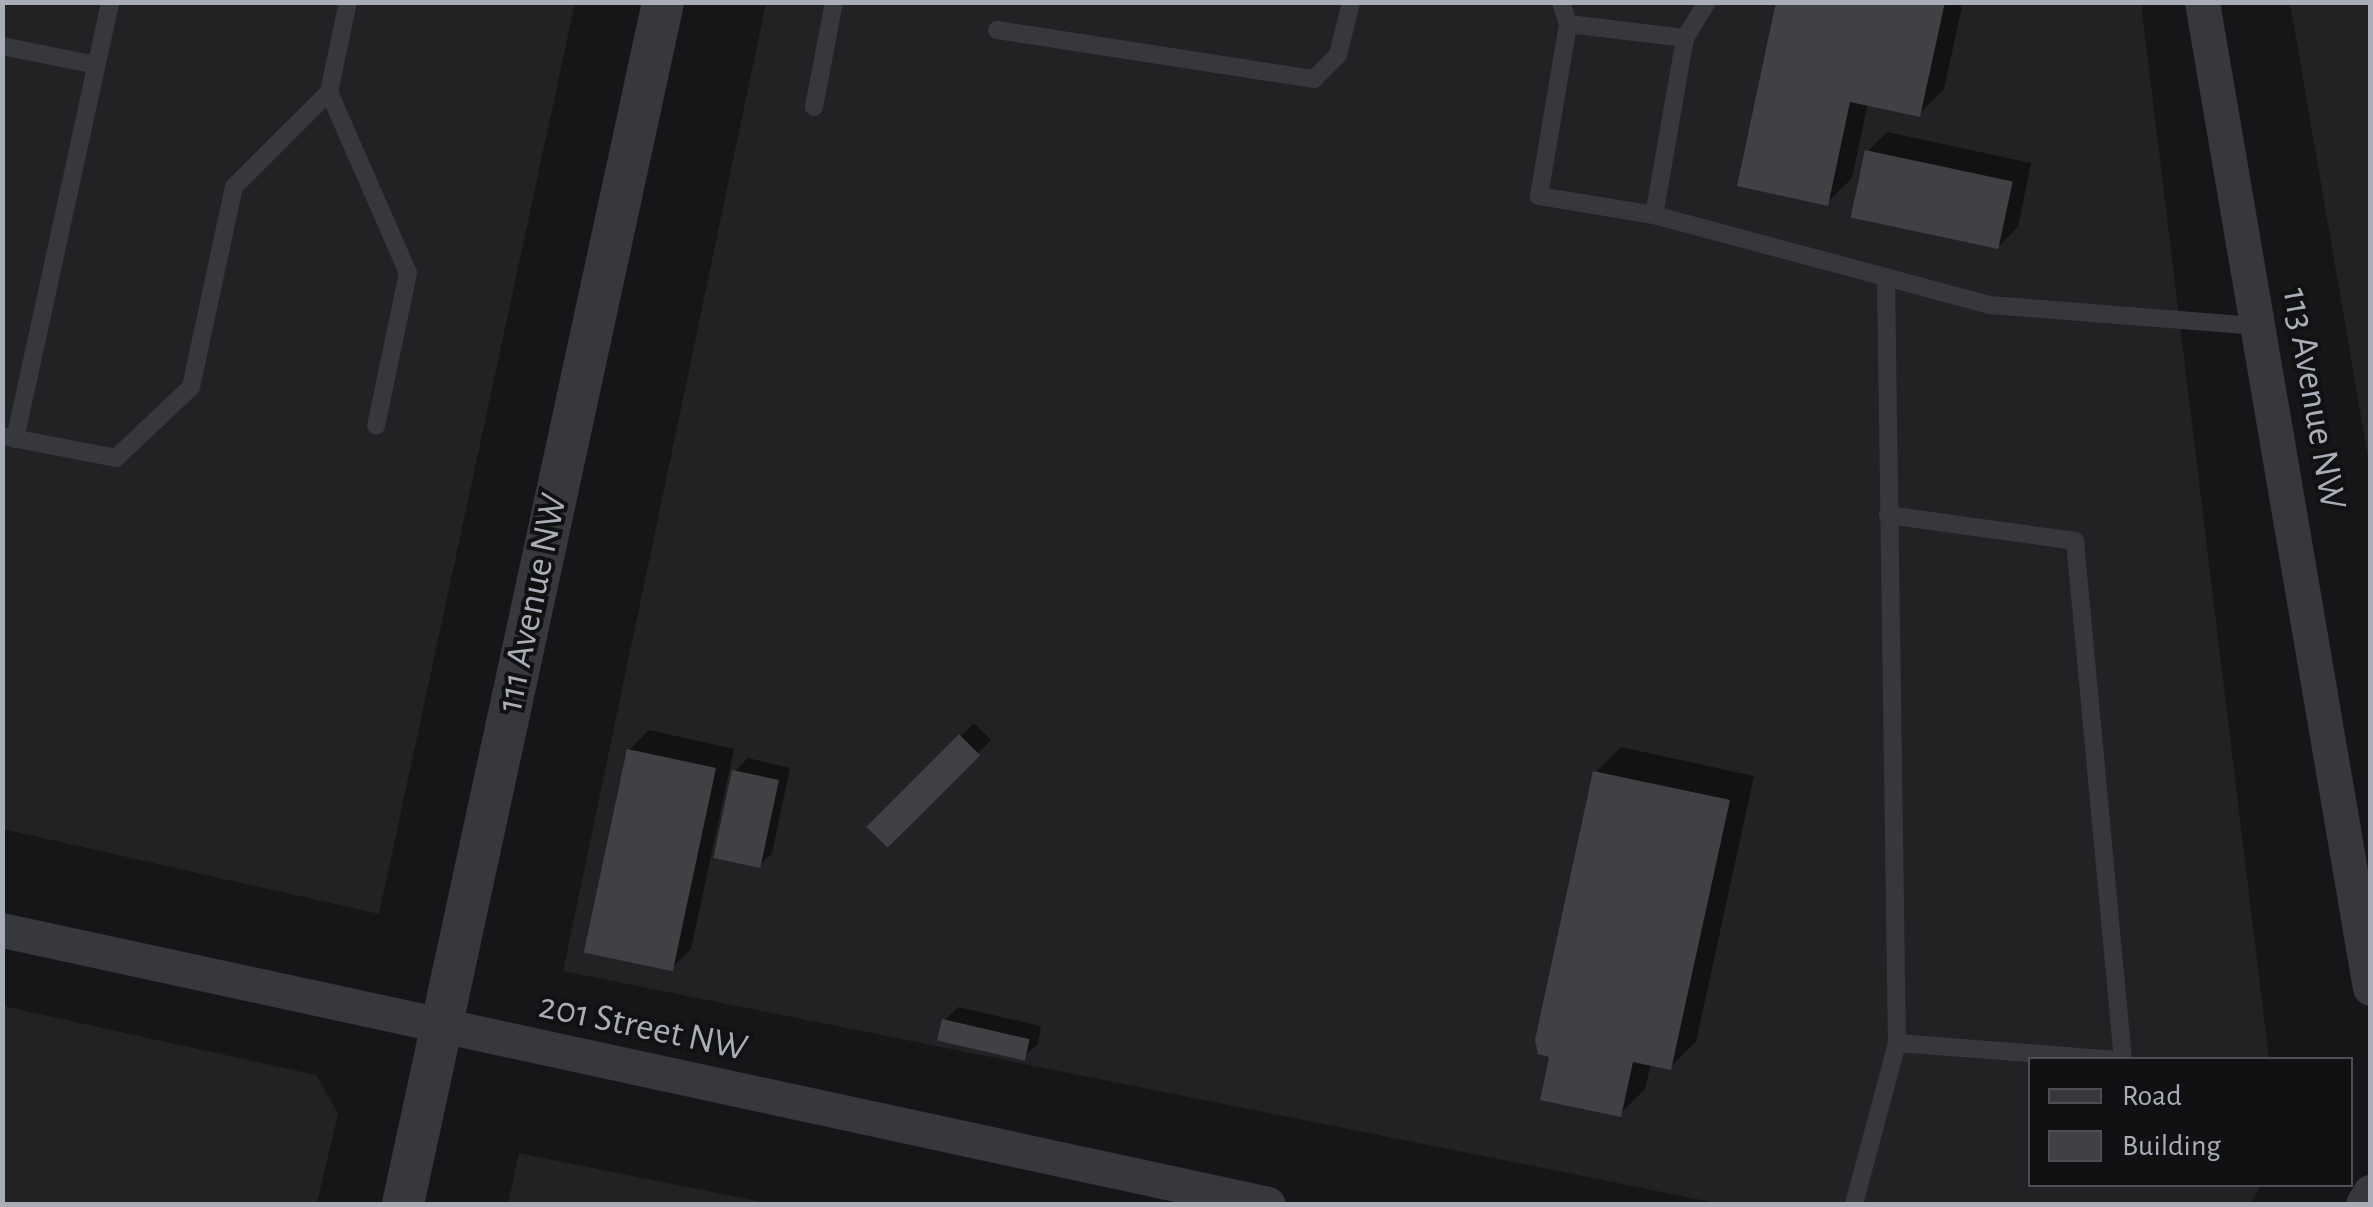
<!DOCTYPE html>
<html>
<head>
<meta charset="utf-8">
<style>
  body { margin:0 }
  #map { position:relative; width:2373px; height:1207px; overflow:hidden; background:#161618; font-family:"Alegreya Sans",sans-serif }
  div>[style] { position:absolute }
  .built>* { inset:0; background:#222225 }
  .shadow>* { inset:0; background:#0007; transform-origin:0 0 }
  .building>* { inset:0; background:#404145; transform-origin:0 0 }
  .service>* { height:18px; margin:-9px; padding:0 9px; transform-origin:9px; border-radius:9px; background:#37383d }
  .minor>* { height:35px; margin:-17.5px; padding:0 17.5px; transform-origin:17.5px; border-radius:17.5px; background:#37383d }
  .tertiary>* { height:42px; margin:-21px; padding:0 21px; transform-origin:21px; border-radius:21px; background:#37383d }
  span { translate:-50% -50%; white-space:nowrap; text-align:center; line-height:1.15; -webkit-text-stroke:8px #111113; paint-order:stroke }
  .street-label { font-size:38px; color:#a8adb8 }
  .frame { position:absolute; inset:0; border:5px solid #a8adb8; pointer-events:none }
  .legend { position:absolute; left:2028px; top:1057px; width:325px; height:130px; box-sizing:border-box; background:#111113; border:2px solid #4d4f55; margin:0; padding:12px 18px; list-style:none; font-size:30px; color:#a8adb8 }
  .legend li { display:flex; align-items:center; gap:20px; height:50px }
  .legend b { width:50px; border:2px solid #4d4f55 }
</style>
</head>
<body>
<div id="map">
  <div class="built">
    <i style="clip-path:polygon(3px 3px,575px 3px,379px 914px,3px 829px)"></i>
    <i style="clip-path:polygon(766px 3px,2141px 3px,2269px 1059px,2030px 1060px,2030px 1184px,2262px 1185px,2249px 1204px,1721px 1204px,563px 971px)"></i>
    <i style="clip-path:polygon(2290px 3px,2370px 3px,2370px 469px)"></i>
    <i style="clip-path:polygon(3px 1006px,316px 1075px,338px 1113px,317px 1204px,3px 1204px)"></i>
    <i style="clip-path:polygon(519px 1152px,519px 1153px,771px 1204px,508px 1204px)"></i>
  </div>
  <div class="shadow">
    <i style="clip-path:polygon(1779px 2px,1963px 2px,1944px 89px,1919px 114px,1868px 103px,1852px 178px,1827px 203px)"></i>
    <i style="clip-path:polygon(1887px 132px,2031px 163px,2018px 227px,1998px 247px,1853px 216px,1867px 152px)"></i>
    <i style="left:974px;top:723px;width:24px;height:147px;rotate:45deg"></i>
    <i style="clip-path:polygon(649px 730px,734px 749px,691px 949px,671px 968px,629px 750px)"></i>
    <i style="clip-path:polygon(1621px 747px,1754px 776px,1696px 1042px,1670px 1067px,1651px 1063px,1645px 1089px,1620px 1114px,1596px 772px)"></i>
    <i style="clip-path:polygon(748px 758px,790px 768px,772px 853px,758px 866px,735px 771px)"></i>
    <i style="clip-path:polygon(958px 1007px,1041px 1026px,1038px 1044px,1024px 1057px,945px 1020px)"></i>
  </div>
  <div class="building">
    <i style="clip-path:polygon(1776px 2px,1945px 2px,1920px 117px,1850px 102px,1828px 206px,1737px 186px)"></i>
    <i style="left:1865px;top:150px;width:151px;height:69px;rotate:12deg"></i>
    <i style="left:959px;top:734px;width:30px;height:131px;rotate:45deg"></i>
    <i style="left:627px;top:749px;width:91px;height:208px;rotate:12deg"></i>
    <i style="left:732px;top:770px;width:48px;height:90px;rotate:12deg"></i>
    <i style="clip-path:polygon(1593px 771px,1730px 800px,1671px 1070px,1633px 1062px,1621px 1117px,1540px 1100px,1549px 1057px,1538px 1054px,1535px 1040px)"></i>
    <i style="left:942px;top:1019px;width:90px;height:22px;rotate:13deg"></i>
  </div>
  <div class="service">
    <i style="left:1561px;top:2px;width:23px;rotate:72deg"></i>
    <i style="left:1707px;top:2px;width:42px;rotate:121.4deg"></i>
    <i style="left:1685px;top:38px;width:180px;rotate:99.9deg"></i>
    <i style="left:1654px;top:215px;width:348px;rotate:15deg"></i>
    <i style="left:1990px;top:305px;width:269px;rotate:4.5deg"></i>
    <i style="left:997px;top:30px;width:321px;rotate:8.8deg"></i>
    <i style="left:1314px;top:79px;width:34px;rotate:-45deg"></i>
    <i style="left:1338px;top:55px;width:55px;rotate:-76.2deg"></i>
    <i style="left:2px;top:46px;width:96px;rotate:11.4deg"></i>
    <i style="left:329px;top:92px;width:197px;rotate:66.4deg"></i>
    <i style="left:408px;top:273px;width:156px;rotate:101.8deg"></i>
    <i style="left:814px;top:107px;width:107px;rotate:-79.2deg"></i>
    <i style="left:1654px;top:215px;width:117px;rotate:-170.6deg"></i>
    <i style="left:1539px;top:196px;width:174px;rotate:-80.4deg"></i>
    <i style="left:1568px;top:24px;width:118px;rotate:6.8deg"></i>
    <i style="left:1886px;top:279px;width:764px;rotate:89.18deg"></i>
    <i style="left:1897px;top:1043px;width:223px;rotate:4.4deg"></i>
    <i style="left:2px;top:436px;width:116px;rotate:10.9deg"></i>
    <i style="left:116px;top:458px;width:103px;rotate:-43.4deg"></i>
    <i style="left:191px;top:387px;width:205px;rotate:-77.9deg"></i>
    <i style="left:234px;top:187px;width:134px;rotate:-45deg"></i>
    <i style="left:329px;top:92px;width:92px;rotate:-78.1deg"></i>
    <i style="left:15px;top:439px;width:447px;rotate:-77.7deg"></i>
    <i style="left:1888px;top:515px;width:189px;rotate:7.9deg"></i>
    <i style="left:2075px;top:541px;width:521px;rotate:84.72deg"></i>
    <i style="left:1854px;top:1204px;width:167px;rotate:-75deg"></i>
  </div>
  <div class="minor">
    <i style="left:2202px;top:2px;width:1000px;rotate:80.33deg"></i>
    <i style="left:2px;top:930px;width:1295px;rotate:12.21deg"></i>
    <i style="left:2363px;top:1204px;width:14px;rotate:-60deg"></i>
  </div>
  <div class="tertiary">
    <i style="left:403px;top:1204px;width:1230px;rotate:-77.79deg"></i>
  </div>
  <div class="street-label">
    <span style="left:2313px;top:399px;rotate:80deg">113 Avenue NW</span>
    <span style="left:533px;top:603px;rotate:-78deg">111 Avenue NW</span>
    <span style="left:643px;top:1028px;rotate:12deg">201 Street NW</span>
  </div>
  <div class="frame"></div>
  <ul class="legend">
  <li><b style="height:12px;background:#37383d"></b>Road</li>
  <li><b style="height:28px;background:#404145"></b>Building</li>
  </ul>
</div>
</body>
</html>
